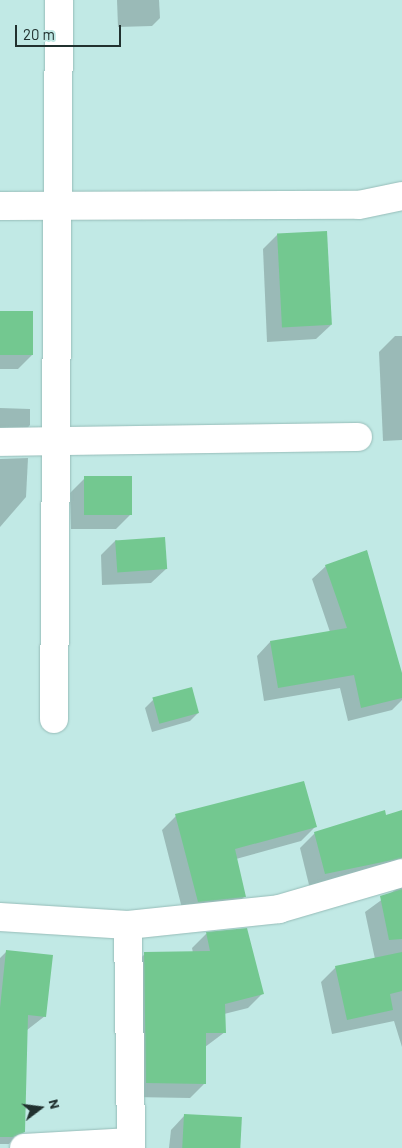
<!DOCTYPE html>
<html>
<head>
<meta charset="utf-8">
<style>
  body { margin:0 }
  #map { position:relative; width:402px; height:1148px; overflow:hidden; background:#c1e9e5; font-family:Barlow,sans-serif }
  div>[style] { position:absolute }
  .shadow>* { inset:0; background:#0003 }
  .building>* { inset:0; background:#73c890; transform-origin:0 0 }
  .roads { filter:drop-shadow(0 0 1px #96bcb8) drop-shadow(0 0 1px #96bcb8) }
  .minor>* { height:28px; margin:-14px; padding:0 14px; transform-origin:14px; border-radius:14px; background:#fff }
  span { translate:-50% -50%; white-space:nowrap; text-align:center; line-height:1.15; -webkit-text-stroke:4px #c1e9e5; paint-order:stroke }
  .north { position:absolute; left:15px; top:1083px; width:50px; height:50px; -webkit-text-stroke:4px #c1e9e5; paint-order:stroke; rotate:75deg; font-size:14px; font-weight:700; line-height:20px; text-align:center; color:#21312f }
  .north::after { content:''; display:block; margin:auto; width:18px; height:22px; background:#21312f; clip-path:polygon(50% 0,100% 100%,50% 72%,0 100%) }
  .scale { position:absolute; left:15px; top:25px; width:106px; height:22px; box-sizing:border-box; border:2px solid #21312f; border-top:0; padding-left:6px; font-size:15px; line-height:18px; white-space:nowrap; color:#21312f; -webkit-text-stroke:4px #c1e9e5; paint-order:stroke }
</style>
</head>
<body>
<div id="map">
  <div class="shadow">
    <i style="clip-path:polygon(117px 0,159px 0,160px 18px,152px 26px,118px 27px)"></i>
    <i style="clip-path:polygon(278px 234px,331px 325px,316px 339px,267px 342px,263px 249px)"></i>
    <i style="clip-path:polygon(0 312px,33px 354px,18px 369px,0 369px)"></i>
    <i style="clip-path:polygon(395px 336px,402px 336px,402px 440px,383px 441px,379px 352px)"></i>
    <i style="clip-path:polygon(0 408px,30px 409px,30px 425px,22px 434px,0 436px)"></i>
    <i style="clip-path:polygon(28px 458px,26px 497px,0 527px,0 459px)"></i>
    <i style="clip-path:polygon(85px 478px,131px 514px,116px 529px,71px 529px,70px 493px)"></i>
    <i style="clip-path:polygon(116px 540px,166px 569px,151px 583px,102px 585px,101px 555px)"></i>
    <i style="clip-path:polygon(326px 566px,402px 683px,402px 700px,392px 710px,348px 721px,340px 688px,264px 701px,257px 656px,270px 642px,330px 632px,312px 579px)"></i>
    <i style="clip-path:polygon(153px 700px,198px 713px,190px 721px,152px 732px,145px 708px)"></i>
    <i style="clip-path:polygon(402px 812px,402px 883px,310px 889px,300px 848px,315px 833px)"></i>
    <i style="clip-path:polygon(176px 816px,315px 827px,301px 841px,236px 859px,245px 896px,230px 911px,184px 916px,162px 830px)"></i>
    <i style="clip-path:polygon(402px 885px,402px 1047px,394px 1021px,332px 1034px,321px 982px,336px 967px,375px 959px,365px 912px)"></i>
    <i style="clip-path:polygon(246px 929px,262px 994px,248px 1008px,224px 1014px,225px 1032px,205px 1047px,204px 1084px,190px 1098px,132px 1097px,130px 968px,145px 954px,193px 953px,192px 948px,206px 934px)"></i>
    <i style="clip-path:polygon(7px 951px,45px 1016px,27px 1030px,23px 1129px,9px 1144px,0 1144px,0 958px)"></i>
    <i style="clip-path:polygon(185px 1115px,239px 1148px,169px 1148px,171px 1130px)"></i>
  </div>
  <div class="building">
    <i style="left:327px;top:231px;width:94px;height:50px;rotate:87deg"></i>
    <i style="left:0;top:311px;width:33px;height:44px"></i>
    <i style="left:132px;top:476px;width:39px;height:48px;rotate:90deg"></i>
    <i style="left:165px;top:537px;width:32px;height:50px;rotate:86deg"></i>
    <i style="clip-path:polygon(367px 550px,402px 673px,402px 698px,361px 708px,354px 675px,278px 688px,270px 641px,347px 628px,325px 565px)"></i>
    <i style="left:192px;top:687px;width:27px;height:41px;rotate:75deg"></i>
    <i style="clip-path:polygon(304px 781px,317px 827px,235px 849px,246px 897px,198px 902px,175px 814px)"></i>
    <i style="clip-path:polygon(385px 810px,386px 815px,402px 810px,402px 858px,325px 874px,314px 832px)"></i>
    <i style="clip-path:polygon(402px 889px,402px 939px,389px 940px,380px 896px)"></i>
    <i style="clip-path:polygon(247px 928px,264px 994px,225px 1004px,226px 1033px,206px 1033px,206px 1084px,146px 1083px,144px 952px,210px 951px,206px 932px)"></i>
    <i style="clip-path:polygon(6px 950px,53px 955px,46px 1017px,28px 1015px,25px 1132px,13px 1137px,0 1137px,0 1008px)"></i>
    <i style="clip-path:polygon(402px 952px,402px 991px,390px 994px,393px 1010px,347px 1020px,335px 966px)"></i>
    <i style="left:184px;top:1114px;width:58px;height:34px;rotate:3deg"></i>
  </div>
  <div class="roads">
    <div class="minor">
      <i style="left:0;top:206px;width:359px;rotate:-0.2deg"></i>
      <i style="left:359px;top:205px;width:44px;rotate:-11.8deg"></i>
      <i style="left:0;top:442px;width:358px;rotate:-0.8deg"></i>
      <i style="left:54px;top:719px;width:719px;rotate:-89.6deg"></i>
      <i style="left:0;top:917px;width:128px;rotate:3.6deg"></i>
      <i style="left:128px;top:925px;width:152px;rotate:-6deg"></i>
      <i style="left:279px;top:909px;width:128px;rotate:-16.3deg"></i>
      <i style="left:128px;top:925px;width:223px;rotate:89.2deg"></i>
      <i style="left:24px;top:1148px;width:107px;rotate:-3.2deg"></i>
    </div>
  </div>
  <div class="north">N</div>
  <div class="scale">20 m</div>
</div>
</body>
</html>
